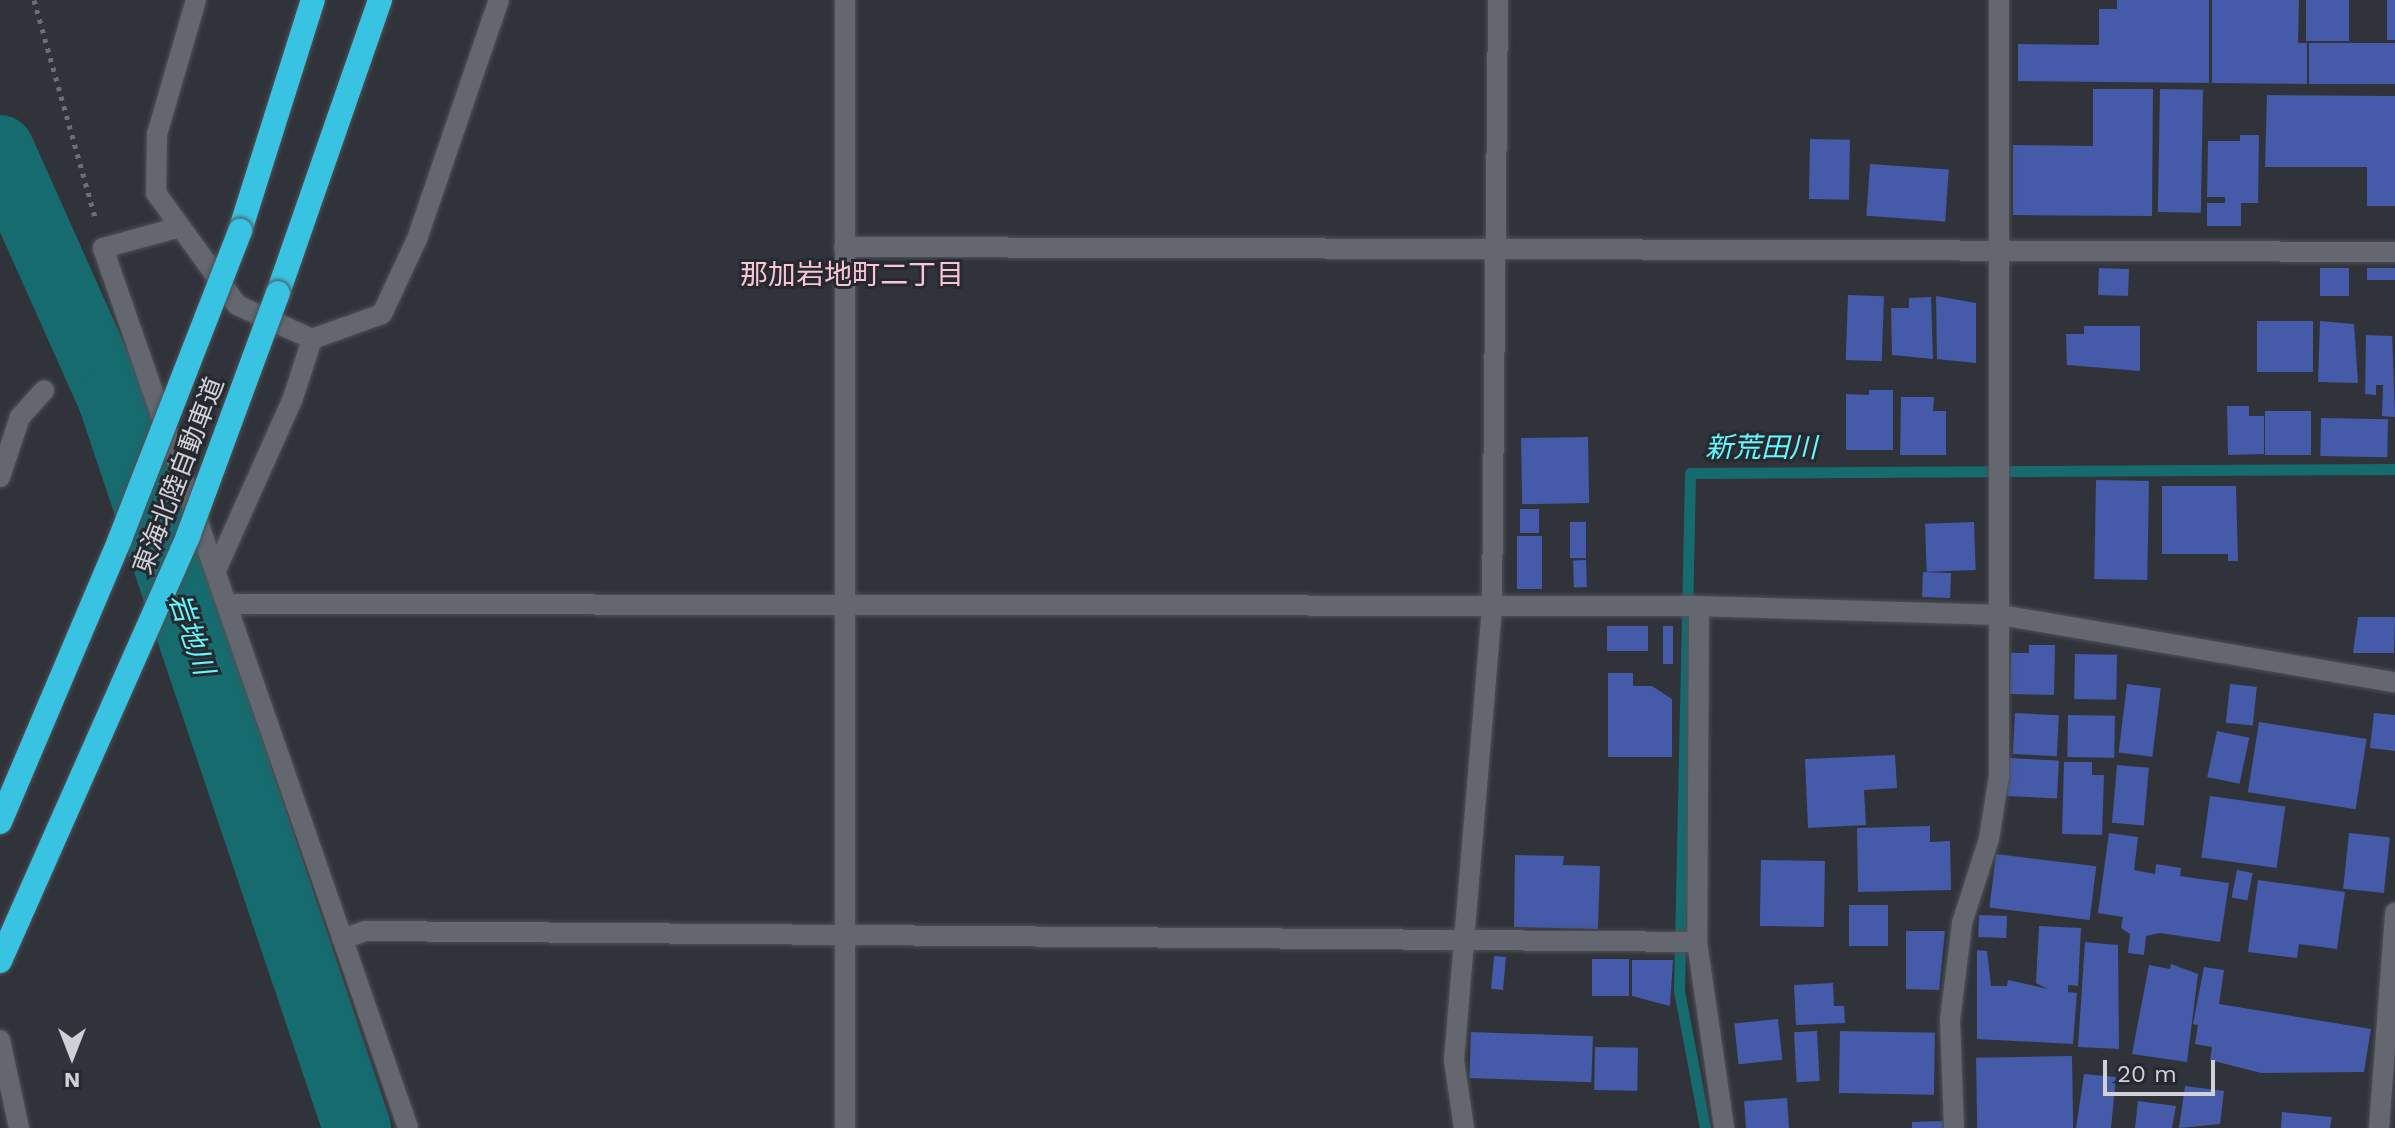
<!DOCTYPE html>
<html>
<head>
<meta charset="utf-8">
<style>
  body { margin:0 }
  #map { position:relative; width:2395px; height:1128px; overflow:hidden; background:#30333a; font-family:"Work Sans","Noto Sans JP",sans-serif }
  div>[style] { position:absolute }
  .stream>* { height:11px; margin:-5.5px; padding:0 5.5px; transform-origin:5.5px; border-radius:5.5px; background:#166b6e }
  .river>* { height:68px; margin:-34px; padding:0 34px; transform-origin:34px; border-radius:34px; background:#166b6e }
  .building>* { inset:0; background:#455aa8; transform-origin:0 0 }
  .path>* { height:5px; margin-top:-2.5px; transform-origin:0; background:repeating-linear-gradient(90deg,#6d6f75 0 4px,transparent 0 10px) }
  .roads { filter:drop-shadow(0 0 2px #4f5157) drop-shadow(0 0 2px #4f5157) }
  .minor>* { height:20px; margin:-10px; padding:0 10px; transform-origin:10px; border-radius:10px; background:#64676f }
  .highway>* { height:24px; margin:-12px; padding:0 12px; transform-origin:12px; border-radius:12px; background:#39c3e3 }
  .bridges { filter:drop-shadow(0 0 2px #4f5157) drop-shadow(0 0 2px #4f5157) }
  .highway-bridge>* { height:24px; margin:-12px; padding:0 12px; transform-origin:12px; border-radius:12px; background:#39c3e3 }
  span { translate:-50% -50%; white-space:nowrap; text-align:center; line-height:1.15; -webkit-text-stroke:6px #26292f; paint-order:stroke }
  .street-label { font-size:26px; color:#d0d1d6 }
  .neighbourhood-label { font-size:28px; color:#f8c5d2 }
  .water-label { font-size:28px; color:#64f7fd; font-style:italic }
  .north { position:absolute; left:32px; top:1016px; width:80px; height:80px; -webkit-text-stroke:6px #26292f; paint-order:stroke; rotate:180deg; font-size:22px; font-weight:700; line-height:32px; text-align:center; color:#d0d1d6 }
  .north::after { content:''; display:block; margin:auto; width:28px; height:36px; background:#d0d1d6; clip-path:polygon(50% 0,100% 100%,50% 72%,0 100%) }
  .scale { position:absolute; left:2103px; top:1060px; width:112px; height:36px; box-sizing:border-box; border:4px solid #d0d1d6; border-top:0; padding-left:10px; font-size:24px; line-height:28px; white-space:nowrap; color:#d0d1d6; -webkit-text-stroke:6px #26292f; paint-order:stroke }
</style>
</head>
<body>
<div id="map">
  <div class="stream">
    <i style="left:1705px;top:1128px;width:139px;rotate:-100.7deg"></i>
    <i style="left:1679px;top:991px;width:518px;rotate:-88.78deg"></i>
    <i style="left:1690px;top:473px;width:705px;rotate:-0.33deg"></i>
  </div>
  <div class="river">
    <i style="left:0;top:149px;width:272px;rotate:65.9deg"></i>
    <i style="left:111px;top:397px;width:771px;rotate:71.4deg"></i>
  </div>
  <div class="building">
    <i style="clip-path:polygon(2117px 0,2209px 0,2209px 83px,2018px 81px,2018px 44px,2099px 45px,2099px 9px,2117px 9px)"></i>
    <i style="clip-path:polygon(2212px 0,2299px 0,2298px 43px,2307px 43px,2307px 84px,2212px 83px)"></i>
    <i style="left:2306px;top:0;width:43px;height:41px"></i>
    <i style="left:2387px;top:0;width:8px;height:40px"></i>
    <i style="left:2309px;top:43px;width:86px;height:41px"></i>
    <i style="clip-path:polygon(2093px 89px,2153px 89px,2152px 216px,2013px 215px,2013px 145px,2093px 146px)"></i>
    <i style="left:2160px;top:89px;width:43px;height:123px;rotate:1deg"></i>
    <i style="clip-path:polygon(2267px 95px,2395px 96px,2395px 206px,2367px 206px,2367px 167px,2265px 167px)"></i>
    <i style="clip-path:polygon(2240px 135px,2259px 135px,2258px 203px,2241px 203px,2241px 226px,2207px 226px,2207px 203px,2225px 203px,2225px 197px,2207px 197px,2208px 141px,2240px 141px)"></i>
    <i style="left:1810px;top:139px;width:40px;height:60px;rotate:1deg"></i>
    <i style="left:1870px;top:164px;width:79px;height:52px;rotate:4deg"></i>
    <i style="left:2099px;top:268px;width:30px;height:27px;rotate:2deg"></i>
    <i style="left:2320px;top:268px;width:29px;height:28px"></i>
    <i style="left:2367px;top:268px;width:28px;height:12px"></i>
    <i style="left:1848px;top:295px;width:36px;height:65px;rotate:2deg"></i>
    <i style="clip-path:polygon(1936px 296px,1976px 303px,1976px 363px,1937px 359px)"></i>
    <i style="clip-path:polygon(1931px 297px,1933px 359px,1892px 355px,1891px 308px,1909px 308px,1909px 298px)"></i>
    <i style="left:2257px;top:321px;width:56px;height:51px"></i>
    <i style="clip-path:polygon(2320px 321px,2354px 324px,2358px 383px,2318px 382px)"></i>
    <i style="clip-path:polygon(2084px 326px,2140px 326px,2140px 371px,2067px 365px,2066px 334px,2084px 334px)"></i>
    <i style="clip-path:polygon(2392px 330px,2395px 417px,2382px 416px,2383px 385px,2376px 385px,2376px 395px,2365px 394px,2366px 335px,2392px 336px)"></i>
    <i style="clip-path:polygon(1869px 390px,1893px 390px,1893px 450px,1846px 450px,1846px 394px,1869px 395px)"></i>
    <i style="clip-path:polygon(1901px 397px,1934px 397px,1933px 411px,1946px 411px,1946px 455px,1900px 455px)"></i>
    <i style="clip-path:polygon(2227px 406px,2249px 406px,2249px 416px,2264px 416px,2264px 454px,2228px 455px)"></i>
    <i style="left:2265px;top:411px;width:46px;height:44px"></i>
    <i style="left:2321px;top:418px;width:67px;height:38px;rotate:1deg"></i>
    <i style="left:1588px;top:437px;width:66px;height:67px;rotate:89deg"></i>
    <i style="left:2096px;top:480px;width:53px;height:99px;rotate:1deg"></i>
    <i style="clip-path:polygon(2162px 486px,2236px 486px,2238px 561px,2228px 561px,2228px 554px,2162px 554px)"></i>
    <i style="left:1520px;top:509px;width:19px;height:24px"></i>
    <i style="left:1570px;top:522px;width:16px;height:36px"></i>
    <i style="left:1974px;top:522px;width:48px;height:49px;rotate:88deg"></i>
    <i style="left:1517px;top:536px;width:25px;height:53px"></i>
    <i style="left:1586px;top:560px;width:27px;height:13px;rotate:88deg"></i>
    <i style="left:1923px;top:572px;width:28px;height:25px;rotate:2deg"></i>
    <i style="clip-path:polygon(2358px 617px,2395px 617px,2394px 653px,2353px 653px)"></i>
    <i style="left:1607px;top:626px;width:41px;height:25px"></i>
    <i style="left:1663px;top:626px;width:10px;height:38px"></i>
    <i style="clip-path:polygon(2029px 645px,2055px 645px,2054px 695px,2010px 694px,2011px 653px,2029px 653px)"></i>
    <i style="left:2075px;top:654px;width:42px;height:45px;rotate:1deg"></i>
    <i style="clip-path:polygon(1608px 673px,1633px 673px,1633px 686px,1652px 686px,1672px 699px,1672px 757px,1608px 757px)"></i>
    <i style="left:2127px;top:684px;width:34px;height:69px;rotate:7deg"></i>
    <i style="left:2230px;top:684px;width:27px;height:39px;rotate:6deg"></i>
    <i style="left:2015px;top:713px;width:44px;height:41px;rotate:3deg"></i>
    <i style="clip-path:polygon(2374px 713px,2395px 715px,2395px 751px,2370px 748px)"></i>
    <i style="left:2068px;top:715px;width:47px;height:42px;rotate:1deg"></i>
    <i style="left:2259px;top:722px;width:109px;height:71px;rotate:9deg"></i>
    <i style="left:2217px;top:731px;width:33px;height:47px;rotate:12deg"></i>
    <i style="clip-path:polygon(1895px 755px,1897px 788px,1864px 790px,1866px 825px,1808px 828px,1805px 759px)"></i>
    <i style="left:2009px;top:758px;width:50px;height:38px;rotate:3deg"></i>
    <i style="clip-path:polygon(2064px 762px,2092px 762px,2092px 775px,2104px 775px,2102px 835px,2062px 834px)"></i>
    <i style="left:2117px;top:765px;width:32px;height:58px;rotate:5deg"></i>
    <i style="left:2210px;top:796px;width:76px;height:62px;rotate:8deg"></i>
    <i style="clip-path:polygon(1930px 826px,1930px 842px,1950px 841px,1951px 890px,1858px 892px,1857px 828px)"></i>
    <i style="clip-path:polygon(2109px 833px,2138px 837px,2134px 870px,2155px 874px,2156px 864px,2181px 868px,2180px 876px,2229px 883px,2220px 942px,2160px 933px,2146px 936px,2144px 955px,2128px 953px,2130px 934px,2121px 928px,2123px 917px,2098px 913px)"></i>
    <i style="left:2349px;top:833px;width:41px;height:56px;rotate:6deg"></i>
    <i style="left:1996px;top:854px;width:101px;height:54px;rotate:7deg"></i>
    <i style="clip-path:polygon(1515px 855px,1564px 856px,1563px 865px,1600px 866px,1598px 929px,1514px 927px)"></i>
    <i style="left:1761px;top:860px;width:64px;height:66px;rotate:1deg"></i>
    <i style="left:2237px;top:870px;width:16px;height:28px;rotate:11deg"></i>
    <i style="clip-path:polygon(2258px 880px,2345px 892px,2337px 949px,2299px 944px,2297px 958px,2248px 952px)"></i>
    <i style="left:1849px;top:905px;width:39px;height:41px"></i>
    <i style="left:1979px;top:915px;width:28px;height:22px;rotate:2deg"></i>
    <i style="clip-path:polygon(2039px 926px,2081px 928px,2078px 986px,2068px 985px,2068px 992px,2077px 993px,2073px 1044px,1977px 1039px,1977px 950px,1987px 951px,1991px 986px,2007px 986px,2008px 980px,2048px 989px,2036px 983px)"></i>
    <i style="clip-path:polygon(1906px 931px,1945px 931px,1939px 990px,1906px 989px)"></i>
    <i style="clip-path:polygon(2085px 942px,2118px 945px,2119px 1049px,2078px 1047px)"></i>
    <i style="left:1494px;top:956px;width:12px;height:33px;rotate:5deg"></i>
    <i style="left:1592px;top:959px;width:37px;height:37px"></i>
    <i style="clip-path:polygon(1632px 960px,1673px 960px,1670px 1006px,1632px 996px)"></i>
    <i style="clip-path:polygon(2171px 964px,2198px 974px,2187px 1062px,2132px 1054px,2149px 965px,2170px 969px)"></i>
    <i style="clip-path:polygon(2204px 967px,2224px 970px,2219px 1004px,2371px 1029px,2364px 1072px,2261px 1073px,2210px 1060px,2212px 1047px,2195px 1044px,2198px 1025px,2193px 1024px)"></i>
    <i style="clip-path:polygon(1833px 983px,1834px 1006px,1844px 1006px,1845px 1023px,1796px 1025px,1794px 985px)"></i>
    <i style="left:1778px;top:1019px;width:41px;height:44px;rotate:84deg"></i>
    <i style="left:1817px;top:1031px;width:50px;height:23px;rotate:87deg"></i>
    <i style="left:1840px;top:1031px;width:95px;height:62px;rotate:1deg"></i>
    <i style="left:1471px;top:1032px;width:122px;height:46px;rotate:2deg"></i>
    <i style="left:1595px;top:1047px;width:43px;height:43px;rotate:1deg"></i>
    <i style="left:2072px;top:1056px;width:72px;height:96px;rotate:89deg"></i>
    <i style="clip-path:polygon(2084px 1074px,2116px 1077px,2111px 1128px,2076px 1128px)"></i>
    <i style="clip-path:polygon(2185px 1086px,2224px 1091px,2220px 1124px,2179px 1128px)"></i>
    <i style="left:1787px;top:1098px;width:30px;height:43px;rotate:86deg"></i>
    <i style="clip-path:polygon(2138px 1101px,2176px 1106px,2172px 1128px,2135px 1128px)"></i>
    <i style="clip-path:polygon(2282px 1112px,2332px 1117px,2330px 1128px,2281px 1128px)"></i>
    <i style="clip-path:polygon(1943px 1121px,1944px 1128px,1912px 1128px,1912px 1122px)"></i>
  </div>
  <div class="path">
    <i style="left:34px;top:0;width:229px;rotate:74.3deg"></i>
  </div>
  <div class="roads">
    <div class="minor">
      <i style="left:196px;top:0;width:140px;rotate:106.2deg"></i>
      <i style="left:157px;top:134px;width:59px;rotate:91deg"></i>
      <i style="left:156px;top:193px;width:138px;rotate:54.1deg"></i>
      <i style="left:237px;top:305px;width:82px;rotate:24.4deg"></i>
      <i style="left:845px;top:0;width:1128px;rotate:90deg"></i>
      <i style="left:180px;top:227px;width:80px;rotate:164.7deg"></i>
      <i style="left:103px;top:248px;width:931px;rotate:70.88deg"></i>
      <i style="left:844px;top:247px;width:1551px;rotate:0.18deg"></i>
      <i style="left:0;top:477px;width:63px;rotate:-71.6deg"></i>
      <i style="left:20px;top:417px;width:36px;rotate:-48deg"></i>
      <i style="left:217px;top:568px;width:186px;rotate:-65.9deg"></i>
      <i style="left:293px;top:398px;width:62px;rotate:-72.1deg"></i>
      <i style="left:312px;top:339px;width:74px;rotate:-19.7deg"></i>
      <i style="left:382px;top:314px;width:83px;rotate:-65deg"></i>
      <i style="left:417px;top:239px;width:253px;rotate:-71.1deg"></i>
      <i style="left:230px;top:604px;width:1469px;rotate:0.08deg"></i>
      <i style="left:1699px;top:606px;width:302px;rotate:1.7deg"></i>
      <i style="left:2001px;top:615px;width:400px;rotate:9.7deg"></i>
      <i style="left:1699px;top:606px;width:336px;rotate:90.3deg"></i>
      <i style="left:1697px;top:942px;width:188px;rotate:81.7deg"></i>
      <i style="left:342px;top:939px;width:24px;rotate:-19deg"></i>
      <i style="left:365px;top:931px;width:1332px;rotate:0.47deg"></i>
      <i style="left:0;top:1040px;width:90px;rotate:77.8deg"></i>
      <i style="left:1464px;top:1128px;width:69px;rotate:-98.4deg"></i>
      <i style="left:1454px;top:1060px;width:456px;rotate:-85.2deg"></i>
      <i style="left:1492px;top:606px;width:606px;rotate:-89.43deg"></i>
      <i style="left:1954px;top:1128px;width:108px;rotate:-92.1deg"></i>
      <i style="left:1950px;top:1020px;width:98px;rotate:-82.9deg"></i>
      <i style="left:1962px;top:923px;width:88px;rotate:-72.2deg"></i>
      <i style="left:1989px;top:839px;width:64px;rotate:-81deg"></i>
      <i style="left:1999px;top:776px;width:776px;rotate:-90deg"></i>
      <i style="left:2379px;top:1128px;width:216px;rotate:-85.7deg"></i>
    </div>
    <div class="highway">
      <i style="left:240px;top:231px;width:242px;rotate:-72.5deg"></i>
      <i style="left:278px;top:293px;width:310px;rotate:-70.8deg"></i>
    </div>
  </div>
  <div class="bridges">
    <div class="highway-bridge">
      <i style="left:0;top:822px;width:307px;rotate:-67deg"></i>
      <i style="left:120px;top:539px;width:331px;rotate:-68.7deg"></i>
      <i style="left:0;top:961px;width:465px;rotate:-66.1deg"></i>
      <i style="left:188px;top:536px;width:259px;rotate:-69.7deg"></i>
    </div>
  </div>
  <div class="street-label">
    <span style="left:179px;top:476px;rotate:-69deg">東海北陸自動車道</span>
  </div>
  <div class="neighbourhood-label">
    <span style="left:852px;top:275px">那加岩地町二丁目</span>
  </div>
  <div class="water-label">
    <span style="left:1761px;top:448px">新荒田川</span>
    <span style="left:191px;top:634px;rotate:71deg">岩地川</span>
  </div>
  <div class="north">N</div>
  <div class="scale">20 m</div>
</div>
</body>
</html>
